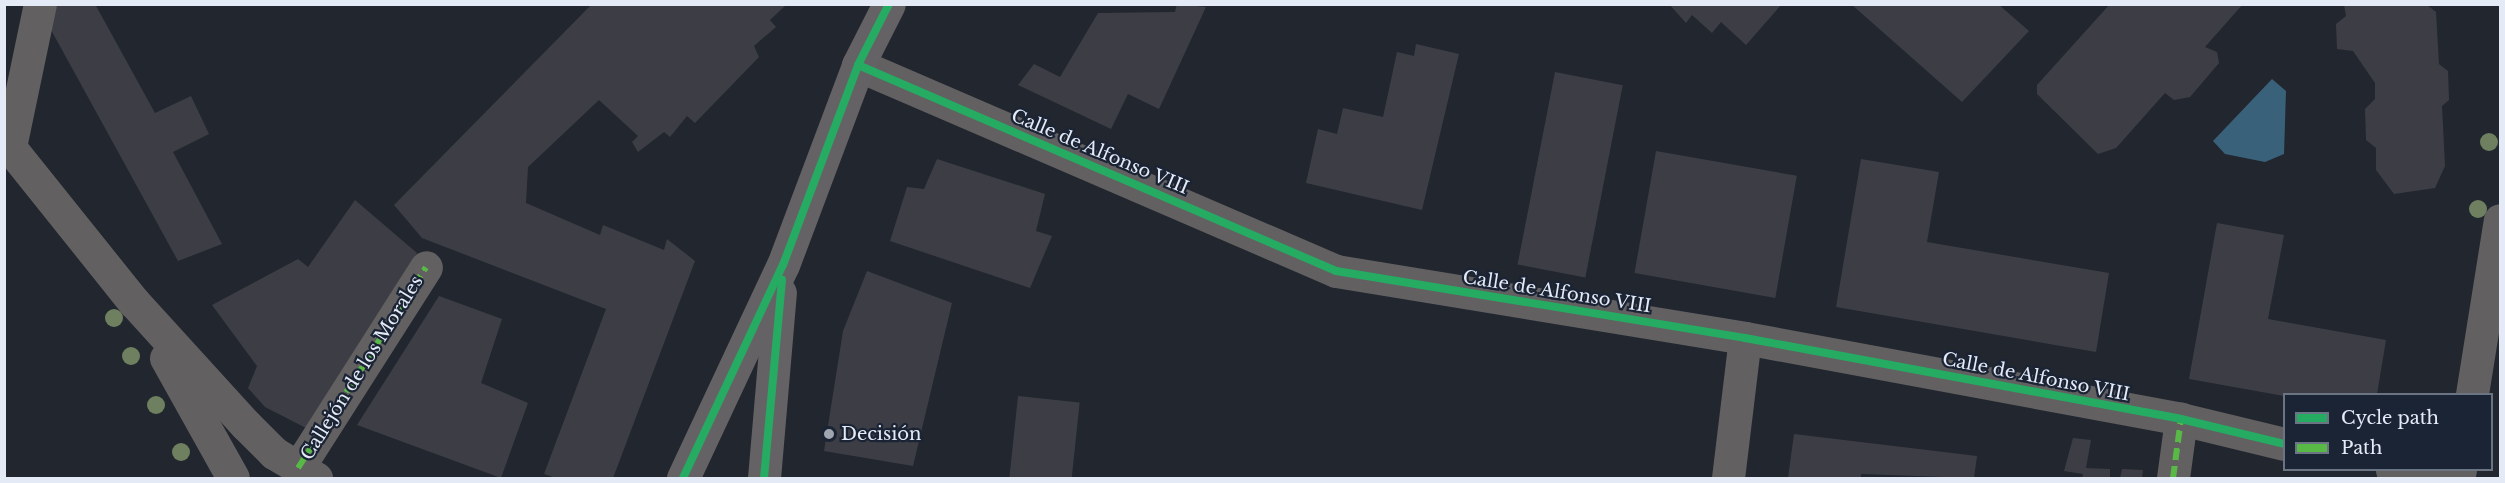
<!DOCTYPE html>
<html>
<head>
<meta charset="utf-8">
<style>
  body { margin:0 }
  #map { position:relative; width:2505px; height:483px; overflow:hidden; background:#21262f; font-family:"Libre Baskerville",serif }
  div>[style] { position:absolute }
  .water>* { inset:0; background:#3a617a }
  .building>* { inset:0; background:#3d3e45; transform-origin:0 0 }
  .pedestrian>* { height:33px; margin:-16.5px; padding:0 16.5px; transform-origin:16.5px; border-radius:16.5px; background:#626061 }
  .minor>* { height:33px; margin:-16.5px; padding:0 16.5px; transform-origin:16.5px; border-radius:16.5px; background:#626061 }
  .secondary>* { height:33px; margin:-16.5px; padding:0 16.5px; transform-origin:16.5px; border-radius:16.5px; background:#656265 }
  .quiet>* { height:6px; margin-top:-3px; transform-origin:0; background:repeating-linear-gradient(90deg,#58b947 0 12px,transparent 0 18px) }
  .cycleway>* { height:8px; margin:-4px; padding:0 4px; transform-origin:4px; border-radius:4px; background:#26ab63 }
  .trees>* { width:18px; height:18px; margin:-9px; border-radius:50%; background:#6e8060 }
  .dots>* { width:16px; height:16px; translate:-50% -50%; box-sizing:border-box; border:3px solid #1b2435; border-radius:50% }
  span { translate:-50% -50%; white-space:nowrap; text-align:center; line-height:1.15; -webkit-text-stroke:4.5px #1b2435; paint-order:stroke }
  .street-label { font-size:18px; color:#e4ebf6 }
  .poi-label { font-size:18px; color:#e4ebf6 }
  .left { translate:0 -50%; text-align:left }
  .frame { position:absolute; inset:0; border:6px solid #e4ebf6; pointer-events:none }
  .legend { position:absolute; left:2283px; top:393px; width:210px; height:78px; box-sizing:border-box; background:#1b2435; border:2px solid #6b7482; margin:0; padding:8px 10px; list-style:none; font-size:18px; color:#e4ebf6 }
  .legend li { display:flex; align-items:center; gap:12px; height:30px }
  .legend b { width:30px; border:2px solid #6b7482 }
</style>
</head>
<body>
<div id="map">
  <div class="water">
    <i style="clip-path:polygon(2272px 79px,2286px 91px,2284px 154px,2265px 162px,2225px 154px,2213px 141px)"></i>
  </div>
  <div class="building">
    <i style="clip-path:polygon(56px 4px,95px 4px,155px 113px,191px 96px,209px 134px,173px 152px,222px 244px,178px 261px,50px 28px)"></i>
    <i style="clip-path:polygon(592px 4px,787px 4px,770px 20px,776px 27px,754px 46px,759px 57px,695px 123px,687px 116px,670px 137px,664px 132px,638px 152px,632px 142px,638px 136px,599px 100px,528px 167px,526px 203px,600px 235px,603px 225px,664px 250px,667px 239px,695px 261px,613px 478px,556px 478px,544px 474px,606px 309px,422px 238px,394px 205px)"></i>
    <i style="clip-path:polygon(1177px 4px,1206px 7px,1159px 109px,1128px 94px,1111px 129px,1018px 85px,1034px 64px,1060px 77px,1098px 13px,1175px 12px)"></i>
    <i style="clip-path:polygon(1669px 4px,1782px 4px,1746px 45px,1721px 22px,1712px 33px,1692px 15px,1686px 23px)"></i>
    <i style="clip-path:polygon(1851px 4px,1998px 4px,2029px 31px,1962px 102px)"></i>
    <i style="clip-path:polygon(2110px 4px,2243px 4px,2205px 47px,2217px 52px,2219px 63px,2190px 97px,2174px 100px,2165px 93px,2116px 148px,2098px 154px,2037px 94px,2037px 85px)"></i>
    <i style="clip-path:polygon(2344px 5px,2427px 5px,2436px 12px,2439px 64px,2448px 71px,2449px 100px,2442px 106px,2445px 166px,2435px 188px,2394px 194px,2376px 170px,2376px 148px,2366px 140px,2365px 109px,2375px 99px,2375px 83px,2353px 51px,2337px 49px,2336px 24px,2346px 16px)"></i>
    <i style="clip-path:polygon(1416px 44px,1459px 54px,1422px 210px,1306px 183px,1318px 129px,1337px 134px,1343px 108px,1383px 117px,1397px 52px,1414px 56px)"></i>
    <i style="left:1555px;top:72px;width:69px;height:196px;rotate:11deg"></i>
    <i style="left:1656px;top:151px;width:143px;height:124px;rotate:10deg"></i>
    <i style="clip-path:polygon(937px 159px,1045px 194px,1036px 231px,1052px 236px,1030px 288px,890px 241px,907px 187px,924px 189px)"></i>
    <i style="clip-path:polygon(1861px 159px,1939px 172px,1927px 242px,2109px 273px,2096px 352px,1836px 307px)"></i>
    <i style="clip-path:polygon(355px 200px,417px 253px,306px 428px,265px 407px,248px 388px,257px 366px,212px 305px,298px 259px,308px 267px)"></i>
    <i style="clip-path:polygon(2217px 223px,2284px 235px,2268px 319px,2386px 340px,2377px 394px,2284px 396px,2189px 379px)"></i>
    <i style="clip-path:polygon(867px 271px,952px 303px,913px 466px,824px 451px,843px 331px)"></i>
    <i style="clip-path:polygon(439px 296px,502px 319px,481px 383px,528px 403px,501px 478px,357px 425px)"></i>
    <i style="left:1018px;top:396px;width:62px;height:82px;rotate:6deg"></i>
    <i style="clip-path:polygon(1794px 434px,1977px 456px,1974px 478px,1861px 474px,1861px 478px,1788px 478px)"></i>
    <i style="clip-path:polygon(2073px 438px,2091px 440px,2086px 468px,2110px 469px,2110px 478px,2082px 478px,2083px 474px,2064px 471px)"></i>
    <i style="clip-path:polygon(2122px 469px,2143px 470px,2142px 478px,2120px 478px)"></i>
  </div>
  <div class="pedestrian">
    <i style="left:2173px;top:478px;width:60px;rotate:-82.3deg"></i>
  </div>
  <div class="minor">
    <i style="left:858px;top:65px;width:520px;rotate:23.31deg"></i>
    <i style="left:1336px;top:271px;width:414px;rotate:9.3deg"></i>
    <i style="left:1745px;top:338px;width:443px;rotate:10.5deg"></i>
    <i style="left:2181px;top:419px;width:106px;rotate:13.6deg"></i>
    <i style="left:4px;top:140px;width:208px;rotate:51.3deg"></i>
    <i style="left:134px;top:302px;width:166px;rotate:47.7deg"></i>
    <i style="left:246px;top:425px;width:40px;rotate:45deg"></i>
    <i style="left:274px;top:453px;width:49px;rotate:30.8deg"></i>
    <i style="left:10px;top:147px;width:146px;rotate:-78.2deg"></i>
    <i style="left:166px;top:358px;width:137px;rotate:60.8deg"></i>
    <i style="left:2472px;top:394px;width:176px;rotate:-80.9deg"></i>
    <i style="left:298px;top:468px;width:238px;rotate:-57.5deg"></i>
    <i style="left:2392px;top:470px;width:38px;rotate:12deg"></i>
    <i style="left:1728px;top:478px;width:141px;rotate:-83.1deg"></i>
    <i style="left:2458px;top:478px;width:8px;rotate:-76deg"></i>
  </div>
  <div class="secondary">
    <i style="left:683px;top:478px;width:235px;rotate:-64.9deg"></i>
    <i style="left:783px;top:265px;width:214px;rotate:-69.4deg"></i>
    <i style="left:858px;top:65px;width:68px;rotate:-63.1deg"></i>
    <i style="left:764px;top:478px;width:186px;rotate:-85.1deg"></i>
  </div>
  <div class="quiet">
    <i style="left:298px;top:468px;width:238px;rotate:-57.5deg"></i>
    <i style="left:2173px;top:478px;width:60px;rotate:-82.3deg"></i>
  </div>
  <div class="cycleway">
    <i style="left:858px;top:65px;width:520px;rotate:23.31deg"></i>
    <i style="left:1336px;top:271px;width:414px;rotate:9.3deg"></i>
    <i style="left:1745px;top:338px;width:443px;rotate:10.5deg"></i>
    <i style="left:2181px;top:419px;width:106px;rotate:13.6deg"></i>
    <i style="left:683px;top:478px;width:235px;rotate:-64.9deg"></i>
    <i style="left:783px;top:265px;width:214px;rotate:-69.4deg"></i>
    <i style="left:858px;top:65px;width:68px;rotate:-63.1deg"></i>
    <i style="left:764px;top:478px;width:199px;rotate:-84.8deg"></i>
  </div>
  <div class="trees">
    <i style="left:2489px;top:142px"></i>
    <i style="left:2478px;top:209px"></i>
    <i style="left:114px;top:318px"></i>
    <i style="left:131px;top:356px"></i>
    <i style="left:156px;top:405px"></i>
    <i style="left:181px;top:452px"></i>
  </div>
  <div class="dots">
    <i style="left:829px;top:434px;background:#a0a6b0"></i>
  </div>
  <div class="street-label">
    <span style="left:1100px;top:152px;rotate:23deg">Calle de Alfonso VIII</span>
    <span style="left:1557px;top:292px;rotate:9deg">Calle de Alfonso VIII</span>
    <span style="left:362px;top:368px;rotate:-58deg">Callejón de los Morales</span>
    <span style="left:2036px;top:377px;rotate:11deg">Calle de Alfonso VIII</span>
  </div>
  <div class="poi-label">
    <span class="left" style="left:841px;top:434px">Decisión</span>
  </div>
  <div class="frame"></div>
  <ul class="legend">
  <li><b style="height:8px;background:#26ab63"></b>Cycle path</li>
  <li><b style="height:8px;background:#58b947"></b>Path</li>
  </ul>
</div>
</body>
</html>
